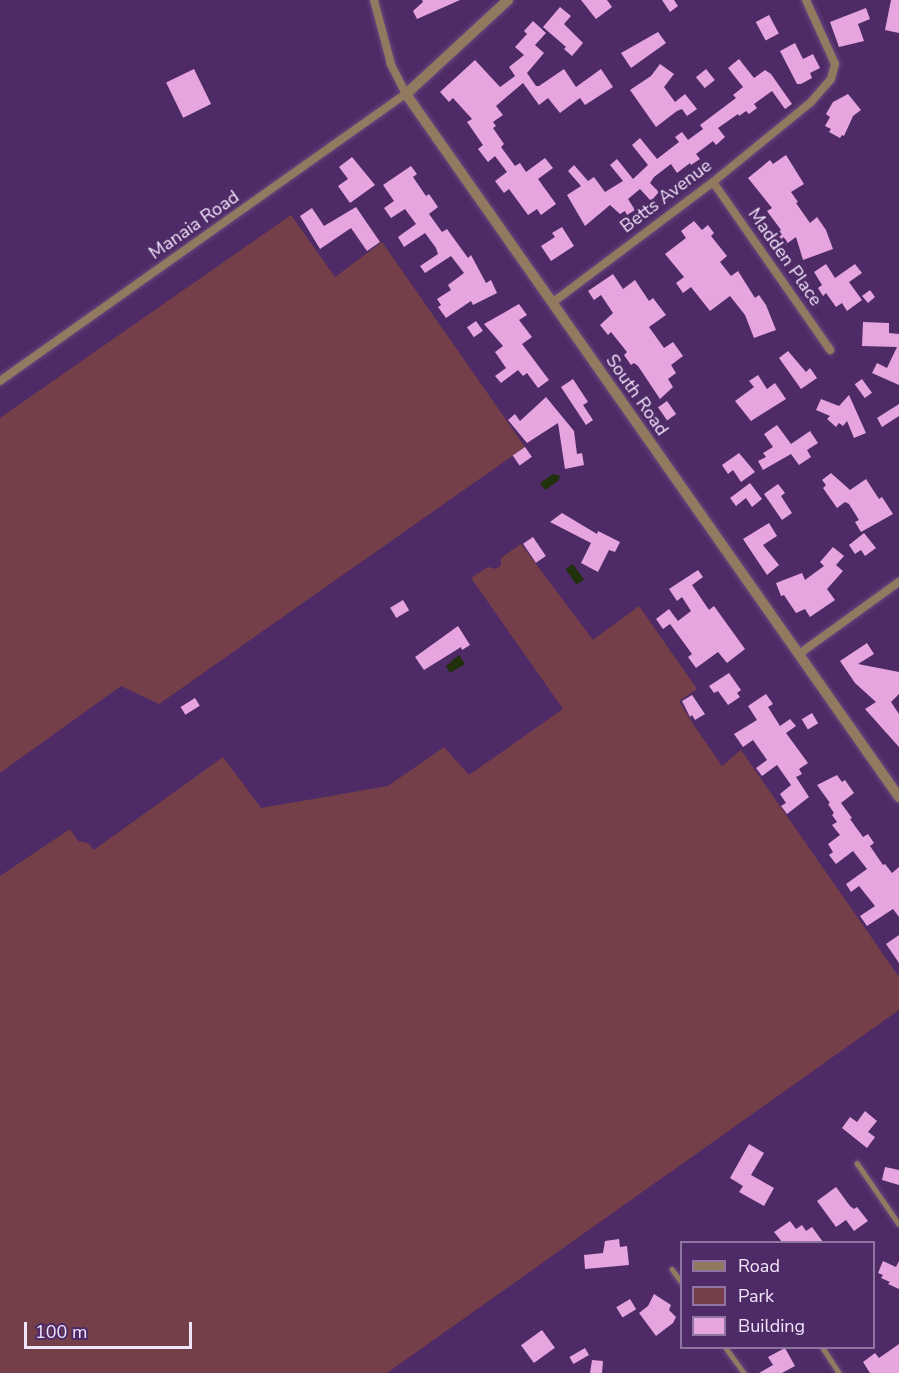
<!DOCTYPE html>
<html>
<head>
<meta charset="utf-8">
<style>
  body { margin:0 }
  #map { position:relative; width:899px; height:1373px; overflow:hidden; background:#4e2b66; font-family:"Nunito Sans",sans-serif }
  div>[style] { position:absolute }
  .green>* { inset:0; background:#743f48 }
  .water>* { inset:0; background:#20310b; transform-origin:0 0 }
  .building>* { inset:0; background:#e6a5df; transform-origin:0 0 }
  .roads { filter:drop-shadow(0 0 2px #68497e) drop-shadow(0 0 2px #68497e) }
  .service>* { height:4.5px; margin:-2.25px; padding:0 2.25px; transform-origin:2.25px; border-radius:2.25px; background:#927a60 }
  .minor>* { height:8px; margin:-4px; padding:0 4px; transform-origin:4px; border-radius:4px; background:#927a60 }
  .tertiary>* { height:10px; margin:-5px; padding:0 5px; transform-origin:5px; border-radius:5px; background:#927a60 }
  span { translate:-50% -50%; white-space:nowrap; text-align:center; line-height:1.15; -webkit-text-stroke:6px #4e2b66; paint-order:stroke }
  .street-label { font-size:18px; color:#f1e5fb }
  .legend { position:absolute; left:680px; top:1241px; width:195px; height:108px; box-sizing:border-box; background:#4e2b66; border:2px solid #8f75a2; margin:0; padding:8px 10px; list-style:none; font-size:18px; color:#f1e5fb }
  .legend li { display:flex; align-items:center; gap:12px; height:30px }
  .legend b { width:30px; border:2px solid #8f75a2 }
  .scale { position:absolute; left:24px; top:1322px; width:168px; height:27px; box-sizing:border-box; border:3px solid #f1e5fb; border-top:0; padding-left:8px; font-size:18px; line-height:21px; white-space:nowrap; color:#f1e5fb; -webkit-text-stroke:4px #4e2b66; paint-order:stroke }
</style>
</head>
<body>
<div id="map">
  <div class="green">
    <i style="clip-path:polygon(291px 215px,335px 277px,382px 242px,525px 447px,159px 704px,121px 686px,0 773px,0 418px)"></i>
    <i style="clip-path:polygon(521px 544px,593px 640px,639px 606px,697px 689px,679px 701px,693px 724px,722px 766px,741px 750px,899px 977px,899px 1010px,387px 1373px,0 1373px,0 876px,70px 829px,78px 841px,88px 843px,94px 850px,223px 757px,261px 808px,388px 786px,444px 747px,469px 775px,563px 709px,471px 578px,488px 567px,496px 569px,501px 565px,501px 558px)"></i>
  </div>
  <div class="water">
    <i style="clip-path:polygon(553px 474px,560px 476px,558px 481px,545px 490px,540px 483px)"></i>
    <i style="left:573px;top:564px;width:19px;height:9px;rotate:55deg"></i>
    <i style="clip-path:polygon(459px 655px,465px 664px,450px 673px,446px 666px)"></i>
  </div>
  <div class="building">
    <i style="clip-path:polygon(422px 0,460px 0,417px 19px,413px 11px,423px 2px)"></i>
    <i style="clip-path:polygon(581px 0,607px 0,612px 7px,596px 19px)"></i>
    <i style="clip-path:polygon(662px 0,674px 0,678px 6px,670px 12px)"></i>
    <i style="clip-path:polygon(891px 0,899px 0,899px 33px,885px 30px)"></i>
    <i style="clip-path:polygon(560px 7px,571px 16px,564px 24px,583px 43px,572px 56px,564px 49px,566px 47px,543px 27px)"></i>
    <i style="clip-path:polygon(866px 8px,870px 19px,858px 24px,864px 41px,839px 47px,830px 22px)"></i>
    <i style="left:769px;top:15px;width:21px;height:15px;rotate:62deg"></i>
    <i style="clip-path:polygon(533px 21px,546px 33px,535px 45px,544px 53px,527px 73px,536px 86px,539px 86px,564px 69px,576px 87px,601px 69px,613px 87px,585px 105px,580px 98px,560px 113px,548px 98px,539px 105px,523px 83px,496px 106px,503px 115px,493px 122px,496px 126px,493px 128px,504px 144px,501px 147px,515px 166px,520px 163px,526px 172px,545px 158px,553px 168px,538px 179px,556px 204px,541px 215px,537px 209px,528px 215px,509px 189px,504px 193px,495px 181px,507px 172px,495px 156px,488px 162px,478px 149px,483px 145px,467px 122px,472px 119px,453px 98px,449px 102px,440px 92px,475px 60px,500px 87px,515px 76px,509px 67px,524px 55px,515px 47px,527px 34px,524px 31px)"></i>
    <i style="clip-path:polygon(658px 32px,666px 43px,631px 68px,621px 53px)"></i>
    <i style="clip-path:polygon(795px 43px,803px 59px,813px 54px,820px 68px,810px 73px,812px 78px,801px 84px,797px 84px,780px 51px)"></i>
    <i style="clip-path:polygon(739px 59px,754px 78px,765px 70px,771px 74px,792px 104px,785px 109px,772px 91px,754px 104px,757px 108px,749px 114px,746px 111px,739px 116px,738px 114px,718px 128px,725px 137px,716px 145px,713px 141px,696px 154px,700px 159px,691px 165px,690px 163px,677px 173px,671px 164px,654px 177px,650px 183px,659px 192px,651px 201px,640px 189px,628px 199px,635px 210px,627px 215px,625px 211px,620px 214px,610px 205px,585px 226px,567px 195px,581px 186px,568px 171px,574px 165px,588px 181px,594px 177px,605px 192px,623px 181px,610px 165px,617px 159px,633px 179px,648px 165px,632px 145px,640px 138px,657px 159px,679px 142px,675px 137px,682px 132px,688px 140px,703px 129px,700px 125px,736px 98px,733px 95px,743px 87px,728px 68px)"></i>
    <i style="clip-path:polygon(660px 64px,674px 74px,664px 87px,675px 102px,685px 94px,697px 109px,687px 116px,682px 109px,677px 111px,656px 127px,630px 90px,651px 76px)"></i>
    <i style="left:194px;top:69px;width:39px;height:31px;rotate:64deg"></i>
    <i style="left:706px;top:69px;width:14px;height:13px;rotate:51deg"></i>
    <i style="clip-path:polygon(848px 94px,861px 110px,853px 116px,844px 136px,842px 135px,840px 138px,829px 132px,831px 129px,825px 126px,830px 117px,826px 114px,833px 102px)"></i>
    <i style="clip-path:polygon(786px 155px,804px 184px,791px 192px,798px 202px,796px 203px,810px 223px,817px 217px,826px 230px,833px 249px,803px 260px,796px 237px,785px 245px,777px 233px,781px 230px,767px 211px,772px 208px,748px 178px,770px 160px,773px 164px)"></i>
    <i style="clip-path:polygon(352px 157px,375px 185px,350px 203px,338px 186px,348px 179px,339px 167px)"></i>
    <i style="clip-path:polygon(411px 166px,417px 174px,413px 177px,426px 196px,429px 194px,438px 207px,429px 214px,442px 232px,447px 229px,468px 258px,471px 255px,486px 283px,491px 280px,497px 293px,473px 305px,471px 301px,446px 318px,438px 307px,441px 305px,437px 299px,451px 290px,448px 285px,464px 273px,451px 256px,425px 273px,420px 266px,438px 254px,436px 248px,425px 233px,404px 247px,398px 237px,416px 224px,405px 209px,391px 218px,384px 208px,394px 201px,383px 185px)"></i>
    <i style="clip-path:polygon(356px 207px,380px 242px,367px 251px,351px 228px,320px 249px,300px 216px,312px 208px,324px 226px)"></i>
    <i style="clip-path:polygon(694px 221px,702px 230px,708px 225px,714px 233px,711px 236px,727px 256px,720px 262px,731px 276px,738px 271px,755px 298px,759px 295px,766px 305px,776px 330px,754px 338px,745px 315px,730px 296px,710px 311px,691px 287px,683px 293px,676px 283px,684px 277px,665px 254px,686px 238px,681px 231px)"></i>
    <i style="clip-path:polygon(562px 227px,574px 246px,551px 261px,541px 246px,555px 237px,552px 233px)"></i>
    <i style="clip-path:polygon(826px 264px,835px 278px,855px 264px,862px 273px,849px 282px,862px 300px,847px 311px,842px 303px,836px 307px,826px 293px,823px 296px,818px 288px,822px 285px,814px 272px)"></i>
    <i style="clip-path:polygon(613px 274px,623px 289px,635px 280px,649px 301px,653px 298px,666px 315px,649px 327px,664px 348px,673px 342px,683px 356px,671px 365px,676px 373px,668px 379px,673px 387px,660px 399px,638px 366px,634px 363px,631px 365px,624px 355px,627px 352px,611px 332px,608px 335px,600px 325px,613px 313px,601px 295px,594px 300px,588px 291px)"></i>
    <i style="clip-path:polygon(870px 290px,875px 297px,868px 303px,862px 296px)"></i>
    <i style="clip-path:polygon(519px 304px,527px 315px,519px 320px,532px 337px,522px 344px,549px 380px,538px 388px,527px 373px,523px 376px,518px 370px,501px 383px,495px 376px,506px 368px,495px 352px,503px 346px,484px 324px)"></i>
    <i style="left:476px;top:321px;width:12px;height:11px;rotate:55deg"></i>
    <i style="clip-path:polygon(863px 322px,889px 323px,889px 333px,899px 334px,899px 385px,872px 373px,877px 363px,887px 368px,897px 347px,862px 346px)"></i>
    <i style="clip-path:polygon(788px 351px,806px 372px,810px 368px,817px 378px,801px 389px,779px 358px)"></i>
    <i style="clip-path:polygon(758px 375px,767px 389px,775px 383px,786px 399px,751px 421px,735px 401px,754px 387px,749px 381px)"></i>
    <i style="clip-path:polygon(573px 379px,588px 402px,583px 405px,593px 420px,586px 425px,561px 387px)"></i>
    <i style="left:862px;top:379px;width:17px;height:9px;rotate:54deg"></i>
    <i style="clip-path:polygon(849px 395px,866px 433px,854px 438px,847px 421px,843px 426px,839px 423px,836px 427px,827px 419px,830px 416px,816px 410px,821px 399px,839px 406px)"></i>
    <i style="clip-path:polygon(546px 397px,574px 431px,577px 454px,582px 453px,584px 465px,565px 469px,558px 423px,527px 443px,508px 420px,515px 414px,520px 421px)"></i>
    <i style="left:667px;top:401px;width:16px;height:11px;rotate:55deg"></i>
    <i style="clip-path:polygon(899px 404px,899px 416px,882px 427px,877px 418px)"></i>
    <i style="clip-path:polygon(777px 425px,791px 444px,810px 431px,818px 443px,807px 450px,811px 457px,799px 465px,791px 454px,763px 470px,758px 461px,766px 457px,763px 453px,773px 447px,764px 434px)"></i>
    <i style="left:525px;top:447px;width:12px;height:15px;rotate:55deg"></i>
    <i style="clip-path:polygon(739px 453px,755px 472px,741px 482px,733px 470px,728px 474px,722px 465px)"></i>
    <i style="clip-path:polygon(831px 473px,850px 490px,866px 479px,879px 499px,882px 497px,893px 514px,861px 532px,855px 522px,859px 520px,849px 504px,845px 502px,837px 508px,823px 488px,826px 485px,822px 480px)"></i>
    <i style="clip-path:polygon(750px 483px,762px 499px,752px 507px,746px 498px,736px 506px,730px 498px)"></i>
    <i style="clip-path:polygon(778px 484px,785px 493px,781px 496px,792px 513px,782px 520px,764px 494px)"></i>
    <i style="clip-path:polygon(562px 513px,597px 534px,598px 531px,620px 542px,615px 552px,609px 550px,598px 572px,581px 563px,591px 543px,550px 522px)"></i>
    <i style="clip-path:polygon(769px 523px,777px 536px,763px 545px,779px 565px,767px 575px,743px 539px)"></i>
    <i style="clip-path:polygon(864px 533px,876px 548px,865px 556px,861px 550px,855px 554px,849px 545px)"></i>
    <i style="left:533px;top:537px;width:23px;height:12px;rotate:56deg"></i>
    <i style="clip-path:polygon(833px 547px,844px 556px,836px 565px,843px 571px,827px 589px,835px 600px,810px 617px,805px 609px,796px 613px,784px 595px,781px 596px,776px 583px,802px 573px,805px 580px,824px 566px,820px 562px)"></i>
    <i style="clip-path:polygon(698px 570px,703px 577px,692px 585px,709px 610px,714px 606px,745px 649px,727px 663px,718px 652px,696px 668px,688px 657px,692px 654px,670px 624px,663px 629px,656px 619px,669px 609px,678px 621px,691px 611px,682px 597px,677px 601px,669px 589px)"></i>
    <i style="left:403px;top:600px;width:12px;height:15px;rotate:59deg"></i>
    <i style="clip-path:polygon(458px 626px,470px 645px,462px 650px,461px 647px,424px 670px,415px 657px)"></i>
    <i style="clip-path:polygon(867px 643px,874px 654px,858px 664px,899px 672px,899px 694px,891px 702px,899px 714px,899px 747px,865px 709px,876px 702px,855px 683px,840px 661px)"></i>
    <i style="clip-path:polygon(729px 673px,741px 690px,737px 693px,740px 697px,728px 705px,718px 691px,714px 693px,709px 686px)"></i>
    <i style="clip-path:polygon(766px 694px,773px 704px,768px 707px,780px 726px,790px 719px,796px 726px,786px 733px,808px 763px,799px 769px,802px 774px,796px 777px,809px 797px,787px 814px,781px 806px,786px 803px,780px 794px,791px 785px,777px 765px,762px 776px,756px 768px,767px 760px,753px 740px,743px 747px,734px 734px,757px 720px,748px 706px)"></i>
    <i style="clip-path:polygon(692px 695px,705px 714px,695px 720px,692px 715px,690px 717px,682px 701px)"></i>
    <i style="left:195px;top:698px;width:9px;height:17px;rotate:58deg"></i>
    <i style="left:812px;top:713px;width:12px;height:12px;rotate:59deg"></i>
    <i style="clip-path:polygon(837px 775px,842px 782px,845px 780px,854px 793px,841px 803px,852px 818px,850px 819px,863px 837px,868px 834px,874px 843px,870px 846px,883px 865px,885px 864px,892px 873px,899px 867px,899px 917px,893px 909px,867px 926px,860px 916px,875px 906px,859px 886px,851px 892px,846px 884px,867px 869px,853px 851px,836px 864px,829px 855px,833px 852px,828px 844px,840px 835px,832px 825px,837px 822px,832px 815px,834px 813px,828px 804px,830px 803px,817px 785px)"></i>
    <i style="clip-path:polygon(899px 935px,899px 963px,886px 944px)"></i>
    <i style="clip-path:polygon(865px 1111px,877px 1121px,868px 1132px,875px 1137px,867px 1148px,842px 1128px,850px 1117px,857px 1122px)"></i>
    <i style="clip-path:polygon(749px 1144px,764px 1153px,751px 1175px,774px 1188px,764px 1206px,739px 1192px,743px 1186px,730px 1178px)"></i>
    <i style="clip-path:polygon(885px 1167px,899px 1170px,899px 1185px,882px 1180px)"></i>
    <i style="clip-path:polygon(836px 1187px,850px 1206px,854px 1209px,857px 1207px,868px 1221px,854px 1231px,846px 1220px,836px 1227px,817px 1201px)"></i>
    <i style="clip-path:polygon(790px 1221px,796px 1229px,802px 1225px,806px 1231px,812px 1227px,823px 1242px,782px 1242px,774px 1232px)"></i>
    <i style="clip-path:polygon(619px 1239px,620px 1247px,627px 1246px,629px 1265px,585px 1269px,584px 1255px,603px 1253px,605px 1241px)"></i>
    <i style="clip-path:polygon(883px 1261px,896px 1267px,899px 1261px,899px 1289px,888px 1284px,890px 1282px,881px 1278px,883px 1275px,878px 1273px)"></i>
    <i style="clip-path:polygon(654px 1294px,671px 1305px,669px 1310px,676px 1317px,673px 1323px,656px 1336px,639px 1313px,648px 1306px)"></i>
    <i style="left:630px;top:1299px;width:12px;height:16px;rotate:59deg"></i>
    <i style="left:542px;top:1330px;width:22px;height:26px;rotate:54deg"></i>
    <i style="clip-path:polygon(899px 1344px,899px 1373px,870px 1373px,863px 1362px,875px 1353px,879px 1358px)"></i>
    <i style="left:585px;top:1348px;width:8px;height:18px;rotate:60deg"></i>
    <i style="clip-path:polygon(785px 1348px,795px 1366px,782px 1373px,759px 1373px,773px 1365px,768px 1357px)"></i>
    <i style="clip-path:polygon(592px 1360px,603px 1361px,602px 1373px,590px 1373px)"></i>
  </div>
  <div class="roads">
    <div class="service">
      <i style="left:857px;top:1163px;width:74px;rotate:55.5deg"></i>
      <i style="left:672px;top:1269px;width:17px;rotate:54deg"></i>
      <i style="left:726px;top:1348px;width:31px;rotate:54deg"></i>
      <i style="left:823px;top:1348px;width:30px;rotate:57deg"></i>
    </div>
    <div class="minor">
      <i style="left:713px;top:182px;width:205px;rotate:55.1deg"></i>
      <i style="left:552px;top:303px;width:201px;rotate:-36.9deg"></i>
      <i style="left:713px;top:182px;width:127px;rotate:-39.2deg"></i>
      <i style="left:811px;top:102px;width:30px;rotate:-49deg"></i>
      <i style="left:831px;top:79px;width:16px;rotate:-75deg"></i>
      <i style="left:835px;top:64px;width:70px;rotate:-114.4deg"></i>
      <i style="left:0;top:381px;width:497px;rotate:-35.3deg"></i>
      <i style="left:406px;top:94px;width:34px;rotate:-117deg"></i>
      <i style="left:391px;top:64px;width:66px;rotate:-104.9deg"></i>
      <i style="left:799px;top:654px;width:123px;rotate:-35.8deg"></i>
    </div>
    <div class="tertiary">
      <i style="left:508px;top:0;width:139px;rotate:137.3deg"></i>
      <i style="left:406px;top:94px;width:859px;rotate:54.96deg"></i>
    </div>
  </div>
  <div class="street-label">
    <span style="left:666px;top:196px;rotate:-37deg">Betts Avenue</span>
    <span style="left:194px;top:225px;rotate:-35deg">Manaia Road</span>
    <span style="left:785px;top:257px;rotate:55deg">Madden Place</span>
    <span style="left:637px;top:395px;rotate:55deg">South Road</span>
  </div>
  <ul class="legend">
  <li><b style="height:8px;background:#927a60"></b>Road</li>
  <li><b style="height:16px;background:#743f48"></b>Park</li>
  <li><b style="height:16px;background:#e6a5df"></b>Building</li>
  </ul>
  <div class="scale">100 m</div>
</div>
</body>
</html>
